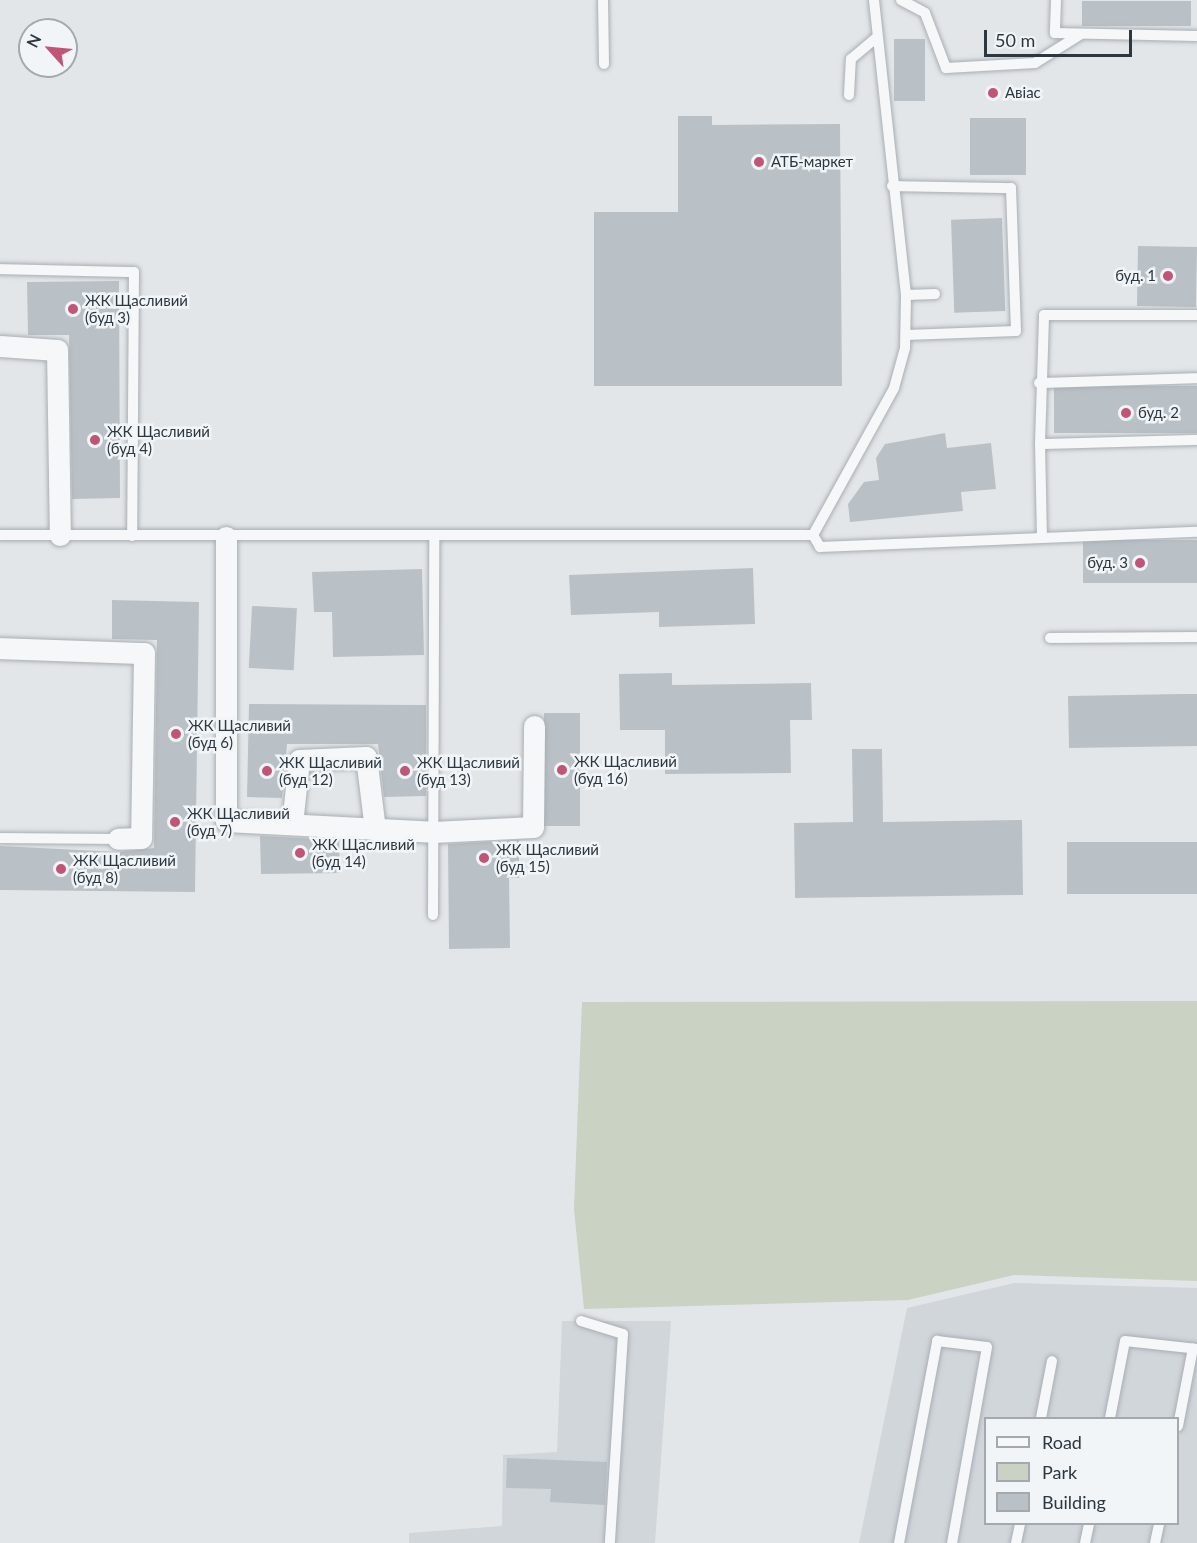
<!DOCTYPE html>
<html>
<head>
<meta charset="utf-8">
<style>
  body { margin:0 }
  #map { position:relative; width:1197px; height:1543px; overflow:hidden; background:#e3e6e9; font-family:Lato,sans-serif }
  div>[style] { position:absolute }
  .built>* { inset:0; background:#d1d6db }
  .green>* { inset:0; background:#cad2c4 }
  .building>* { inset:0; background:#bac1c6; transform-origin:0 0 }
  .roads { filter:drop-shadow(0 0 2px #a8aeb3) drop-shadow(0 0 2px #a8aeb3) }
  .lane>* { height:10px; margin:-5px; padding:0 5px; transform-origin:5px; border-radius:5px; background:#f5f7f8 }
  .street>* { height:21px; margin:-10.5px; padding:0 10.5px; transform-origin:10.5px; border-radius:10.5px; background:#f5f7f8 }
  .dots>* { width:16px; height:16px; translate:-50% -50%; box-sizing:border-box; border:3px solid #f2f5f7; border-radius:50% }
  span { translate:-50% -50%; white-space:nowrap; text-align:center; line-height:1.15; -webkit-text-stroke:5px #f2f5f7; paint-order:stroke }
  .poi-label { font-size:15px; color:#2c3740 }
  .left { translate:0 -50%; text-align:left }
  .right { translate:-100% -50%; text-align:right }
  .legend { position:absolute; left:984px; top:1417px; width:195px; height:108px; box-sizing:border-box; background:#f2f5f7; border:2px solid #a3a9ae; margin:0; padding:8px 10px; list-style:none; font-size:18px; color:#2c3740 }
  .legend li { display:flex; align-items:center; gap:12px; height:30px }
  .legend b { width:30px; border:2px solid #a3a9ae }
  .north { position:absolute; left:18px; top:18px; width:60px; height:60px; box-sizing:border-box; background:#f2f5f7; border:2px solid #a3a9ae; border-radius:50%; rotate:297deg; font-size:16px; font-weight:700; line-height:24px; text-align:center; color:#2c3740 }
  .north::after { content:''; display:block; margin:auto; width:21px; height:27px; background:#c15578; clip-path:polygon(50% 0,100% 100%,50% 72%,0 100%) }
  .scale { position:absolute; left:984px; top:30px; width:148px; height:27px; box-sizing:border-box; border:3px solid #2c3740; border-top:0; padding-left:8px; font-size:18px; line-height:21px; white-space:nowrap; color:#2c3740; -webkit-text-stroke:4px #f2f5f7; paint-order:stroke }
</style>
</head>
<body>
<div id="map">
  <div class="built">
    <i style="clip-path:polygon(evenodd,1014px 1283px,1197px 1288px,1197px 1543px,859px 1543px,907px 1308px,1014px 1283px,986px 1418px,1178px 1418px,1178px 1524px,986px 1524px,986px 1418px)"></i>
    <i style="clip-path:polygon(562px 1321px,671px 1321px,655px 1543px,409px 1543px,409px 1533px,502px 1526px,503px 1455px,557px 1452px)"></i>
  </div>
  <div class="green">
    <i style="clip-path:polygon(1197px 1001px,1197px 1281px,1014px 1275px,908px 1300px,584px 1309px,574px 1209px,582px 1002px)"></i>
  </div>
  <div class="building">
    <i style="left:1191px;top:1px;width:25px;height:109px;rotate:90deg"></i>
    <i style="left:925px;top:39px;width:62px;height:31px;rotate:90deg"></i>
    <i style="clip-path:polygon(678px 116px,712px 116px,712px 125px,840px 124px,842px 386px,594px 386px,594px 212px,678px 212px)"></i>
    <i style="left:970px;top:118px;width:56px;height:57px"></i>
    <i style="left:1002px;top:218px;width:93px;height:51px;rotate:88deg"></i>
    <i style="left:1138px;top:246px;width:59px;height:60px;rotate:1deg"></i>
    <i style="clip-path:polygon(119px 281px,120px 498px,72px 499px,69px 335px,28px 335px,27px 282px)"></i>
    <i style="left:1197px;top:386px;width:47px;height:143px;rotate:90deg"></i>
    <i style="clip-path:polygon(945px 433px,947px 448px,991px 443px,996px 489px,961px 492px,963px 511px,850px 522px,848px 504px,864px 482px,879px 480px,876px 458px,885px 444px)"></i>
    <i style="left:1197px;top:540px;width:43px;height:114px;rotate:90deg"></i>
    <i style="clip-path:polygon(753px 568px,755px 624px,659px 627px,659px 612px,571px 615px,569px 575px)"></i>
    <i style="clip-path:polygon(422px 569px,424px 655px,333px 657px,332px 612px,314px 612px,312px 572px)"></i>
    <i style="clip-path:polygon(112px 600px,199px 602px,195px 892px,0 890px,0 846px,119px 852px,154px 848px,157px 640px,112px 639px)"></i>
    <i style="left:252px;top:606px;width:45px;height:62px;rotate:3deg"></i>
    <i style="clip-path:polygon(672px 673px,672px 685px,811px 683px,812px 720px,790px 720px,791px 773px,665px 774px,665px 730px,620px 730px,619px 674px)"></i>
    <i style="clip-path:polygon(1182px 694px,1197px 694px,1197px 746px,1069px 748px,1068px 696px)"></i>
    <i style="clip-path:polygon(249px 704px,426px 705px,426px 796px,384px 797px,378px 744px,287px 744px,282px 798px,247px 797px)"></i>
    <i style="left:544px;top:713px;width:36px;height:113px"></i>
    <i style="clip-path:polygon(852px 749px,882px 749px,883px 822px,1022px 820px,1023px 895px,795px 898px,794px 823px,853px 822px)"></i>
    <i style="clip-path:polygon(260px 836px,339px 840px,340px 873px,261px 874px)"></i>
    <i style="clip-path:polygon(519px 840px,519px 878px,509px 878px,510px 948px,449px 949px,448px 844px)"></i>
    <i style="left:1197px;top:842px;width:52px;height:130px;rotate:90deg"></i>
    <i style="clip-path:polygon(507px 1458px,607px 1462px,605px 1505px,550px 1502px,551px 1489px,506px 1488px)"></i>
  </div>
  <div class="roads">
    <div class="lane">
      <i style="left:603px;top:0;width:64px;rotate:89.1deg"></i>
      <i style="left:901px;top:0;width:27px;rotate:28deg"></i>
      <i style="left:925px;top:13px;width:59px;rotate:69.1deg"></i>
      <i style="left:946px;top:68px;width:89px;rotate:-3.2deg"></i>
      <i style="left:1035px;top:63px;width:54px;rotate:-32.2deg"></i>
      <i style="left:1056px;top:0;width:33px;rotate:92deg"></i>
      <i style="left:1055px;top:33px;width:142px;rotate:1.2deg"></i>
      <i style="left:849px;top:95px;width:36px;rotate:-87deg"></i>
      <i style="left:851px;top:59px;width:33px;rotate:-40deg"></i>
      <i style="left:892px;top:186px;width:119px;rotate:1deg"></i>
      <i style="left:1011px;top:188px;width:143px;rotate:88deg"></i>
      <i style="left:1016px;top:331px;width:110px;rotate:177.9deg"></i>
      <i style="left:0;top:269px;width:134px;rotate:1.3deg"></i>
      <i style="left:134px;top:272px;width:264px;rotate:90.4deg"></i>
      <i style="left:906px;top:295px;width:29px;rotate:-2deg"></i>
      <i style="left:1039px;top:383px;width:158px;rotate:-1.8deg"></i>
      <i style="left:1040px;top:444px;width:129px;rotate:-88.2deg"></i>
      <i style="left:1044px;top:315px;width:153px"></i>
      <i style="left:0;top:535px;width:813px"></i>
      <i style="left:813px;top:535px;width:14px;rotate:60deg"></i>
      <i style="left:820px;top:547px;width:377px;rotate:-2.3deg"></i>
      <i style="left:813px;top:535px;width:168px;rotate:-61.1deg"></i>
      <i style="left:894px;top:388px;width:41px;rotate:-74.6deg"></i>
      <i style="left:905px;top:348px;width:53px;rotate:-88.9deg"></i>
      <i style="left:906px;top:295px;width:297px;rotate:-96.2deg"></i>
      <i style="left:1042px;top:538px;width:94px;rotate:-91.2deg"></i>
      <i style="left:1040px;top:444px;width:157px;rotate:-1.5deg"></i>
      <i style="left:1050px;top:638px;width:147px;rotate:-0.4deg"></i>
      <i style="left:0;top:838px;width:118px;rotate:0.5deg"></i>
      <i style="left:433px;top:915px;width:378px;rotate:-89.8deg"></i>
      <i style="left:581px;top:1321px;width:44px;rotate:17.2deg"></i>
      <i style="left:623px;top:1334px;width:209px;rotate:93.6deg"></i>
      <i style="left:1041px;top:1418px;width:58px;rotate:-79.1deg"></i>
      <i style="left:1110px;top:1418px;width:78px;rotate:-79deg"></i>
      <i style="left:1125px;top:1341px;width:72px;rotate:6.3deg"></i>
      <i style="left:1178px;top:1426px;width:79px;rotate:-79.1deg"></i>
      <i style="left:899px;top:1543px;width:206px;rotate:-79.3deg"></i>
      <i style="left:937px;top:1341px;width:50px;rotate:6.8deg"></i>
      <i style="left:987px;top:1347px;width:199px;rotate:100.1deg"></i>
      <i style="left:1016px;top:1543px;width:19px;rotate:-78deg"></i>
      <i style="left:1085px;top:1543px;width:19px;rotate:-78deg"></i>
      <i style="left:1155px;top:1543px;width:19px;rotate:-78deg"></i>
    </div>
    <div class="street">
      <i style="left:0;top:346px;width:57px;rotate:4deg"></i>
      <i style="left:57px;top:350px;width:185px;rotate:89.1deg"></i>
      <i style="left:226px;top:537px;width:284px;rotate:90deg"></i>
      <i style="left:226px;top:821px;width:207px;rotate:3deg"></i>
      <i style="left:433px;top:832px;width:100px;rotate:-2.9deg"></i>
      <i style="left:533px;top:827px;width:101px;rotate:-89.4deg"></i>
      <i style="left:0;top:648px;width:144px;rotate:2deg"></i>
      <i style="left:144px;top:653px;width:185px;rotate:90.9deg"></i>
      <i style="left:141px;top:838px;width:23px;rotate:178deg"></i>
      <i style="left:292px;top:824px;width:64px;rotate:-83.8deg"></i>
      <i style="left:299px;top:760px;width:67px;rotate:-2.6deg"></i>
      <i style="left:366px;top:757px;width:73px;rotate:82.9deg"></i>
    </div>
  </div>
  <div class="dots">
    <i style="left:993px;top:93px;background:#c15578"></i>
    <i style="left:759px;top:162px;background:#c15578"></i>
    <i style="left:1168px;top:276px;background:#c15578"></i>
    <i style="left:73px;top:309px;background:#c15578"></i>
    <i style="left:1126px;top:413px;background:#c15578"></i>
    <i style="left:95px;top:440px;background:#c15578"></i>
    <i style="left:1140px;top:563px;background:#c15578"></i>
    <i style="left:176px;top:734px;background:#c15578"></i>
    <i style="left:562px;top:770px;background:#c15578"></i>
    <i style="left:267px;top:771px;background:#c15578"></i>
    <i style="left:405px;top:771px;background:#c15578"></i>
    <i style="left:175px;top:822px;background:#c15578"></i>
    <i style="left:300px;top:853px;background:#c15578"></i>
    <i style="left:484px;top:858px;background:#c15578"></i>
    <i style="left:61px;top:869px;background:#c15578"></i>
  </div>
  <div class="poi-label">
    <span class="left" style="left:1005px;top:93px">Авіас</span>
    <span class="left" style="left:771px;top:162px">АТБ-маркет</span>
    <span class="right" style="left:1156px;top:276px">буд. 1</span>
    <span class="left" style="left:85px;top:309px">ЖК Щасливий<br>(буд 3)</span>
    <span class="left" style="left:1138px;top:413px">буд. 2</span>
    <span class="left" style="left:107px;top:440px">ЖК Щасливий<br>(буд 4)</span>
    <span class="right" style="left:1128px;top:563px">буд. 3</span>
    <span class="left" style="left:188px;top:734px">ЖК Щасливий<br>(буд 6)</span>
    <span class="left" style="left:574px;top:770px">ЖК Щасливий<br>(буд 16)</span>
    <span class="left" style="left:279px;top:771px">ЖК Щасливий<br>(буд 12)</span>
    <span class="left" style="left:417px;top:771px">ЖК Щасливий<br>(буд 13)</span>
    <span class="left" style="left:187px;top:822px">ЖК Щасливий<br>(буд 7)</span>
    <span class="left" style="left:312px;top:853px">ЖК Щасливий<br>(буд 14)</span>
    <span class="left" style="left:496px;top:858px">ЖК Щасливий<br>(буд 15)</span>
    <span class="left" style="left:73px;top:869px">ЖК Щасливий<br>(буд 8)</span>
  </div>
  <ul class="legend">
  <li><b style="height:8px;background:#f5f7f8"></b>Road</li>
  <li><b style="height:16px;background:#cad2c4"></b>Park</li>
  <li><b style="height:16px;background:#bac1c6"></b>Building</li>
  </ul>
  <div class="north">N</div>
  <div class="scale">50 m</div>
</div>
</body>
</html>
